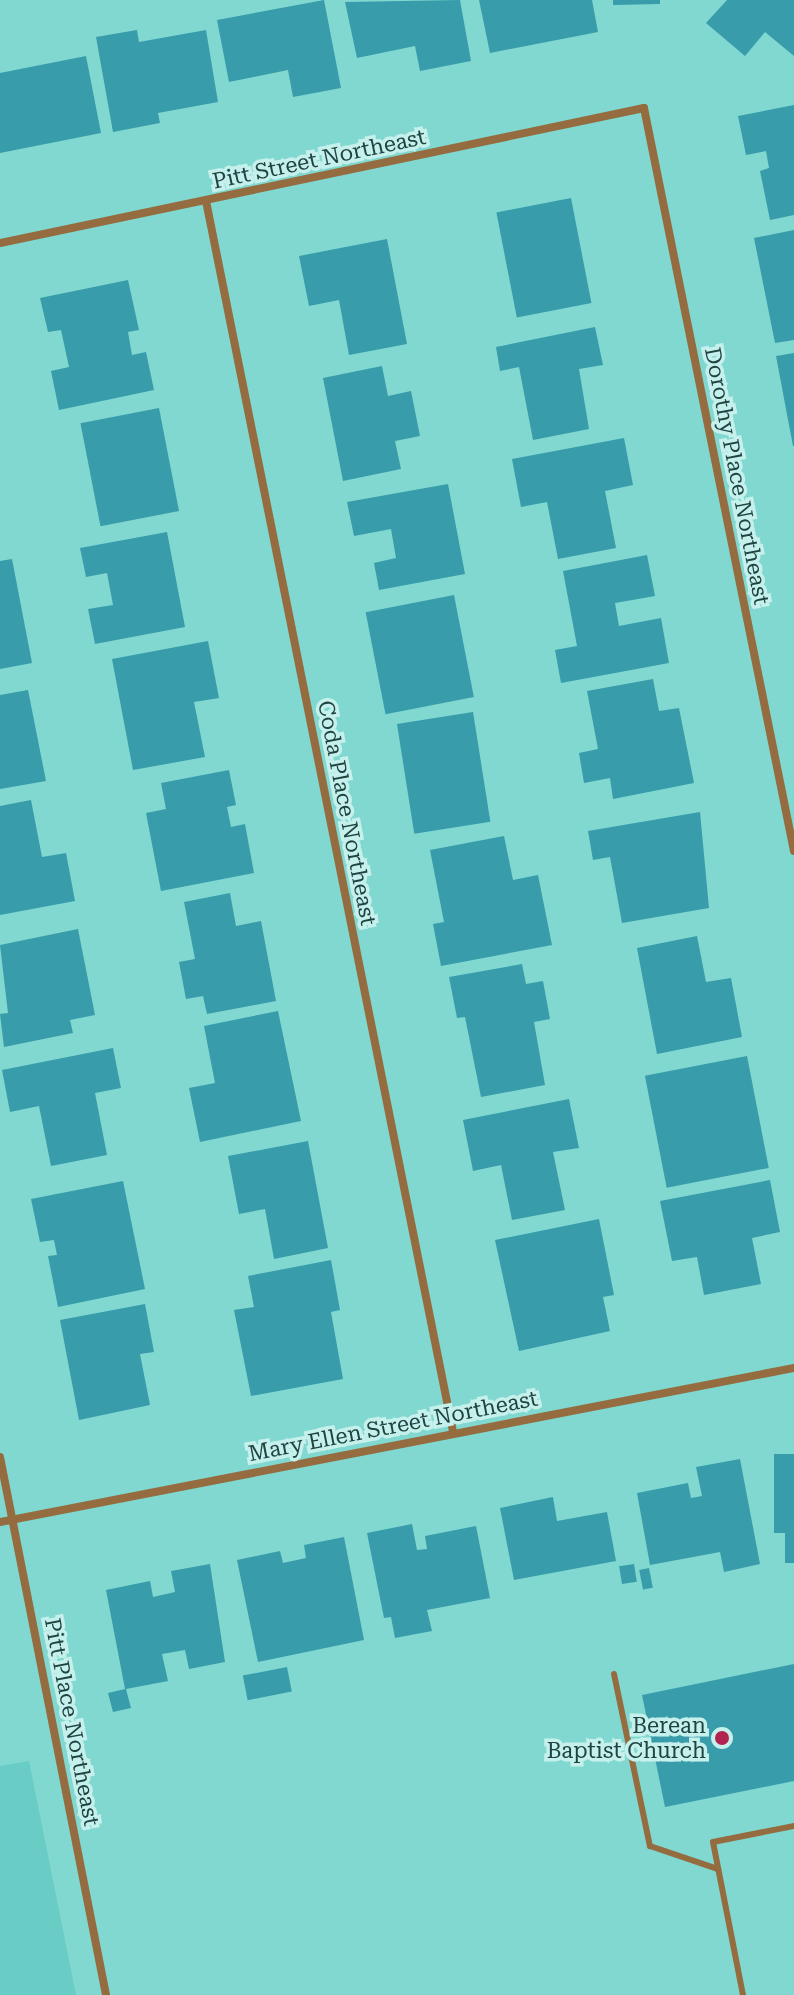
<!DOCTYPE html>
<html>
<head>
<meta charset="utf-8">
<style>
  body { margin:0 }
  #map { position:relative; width:794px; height:1995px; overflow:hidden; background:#80d8d0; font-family:"Roboto Serif",serif }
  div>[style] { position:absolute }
  .built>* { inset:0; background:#6acdc5 }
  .building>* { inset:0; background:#389caa; transform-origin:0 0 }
  .lane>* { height:6px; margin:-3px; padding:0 3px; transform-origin:3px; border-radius:3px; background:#946c3f }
  .street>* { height:8px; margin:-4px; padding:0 4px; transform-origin:4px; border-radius:4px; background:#946c3f }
  .dots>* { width:22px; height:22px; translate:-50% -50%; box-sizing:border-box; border:4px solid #c6f0eb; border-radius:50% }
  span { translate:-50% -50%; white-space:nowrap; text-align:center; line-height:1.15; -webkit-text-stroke:7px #c6f0eb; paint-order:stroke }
  .street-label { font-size:22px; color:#1e4340 }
  .poi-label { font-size:22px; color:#1e4340 }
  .right { translate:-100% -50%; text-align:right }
</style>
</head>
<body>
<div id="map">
  <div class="built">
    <i style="clip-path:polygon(29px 1761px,76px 1995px,0 1995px,0 1766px)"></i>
  </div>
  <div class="building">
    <i style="clip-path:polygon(324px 0,341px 88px,293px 97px,288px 70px,229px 82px,217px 20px)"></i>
    <i style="clip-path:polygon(460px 0,471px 61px,420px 71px,415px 46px,357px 58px,345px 2px)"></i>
    <i style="clip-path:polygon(479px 0,592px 0,598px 32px,490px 53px)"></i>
    <i style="clip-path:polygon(613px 0,660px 0,660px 4px,613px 5px)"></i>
    <i style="clip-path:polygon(727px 0,794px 0,794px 56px,765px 32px,745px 56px,706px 23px)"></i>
    <i style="clip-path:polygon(137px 30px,139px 42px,206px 30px,218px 102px,158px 113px,160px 123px,113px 132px,96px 37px)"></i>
    <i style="clip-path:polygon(86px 56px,101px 133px,0 153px,0 73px)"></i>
    <i style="clip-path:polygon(794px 105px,794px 215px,770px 220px,760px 171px,769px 168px,766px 151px,746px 155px,738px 116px)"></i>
    <i style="left:571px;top:198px;width:107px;height:76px;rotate:79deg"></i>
    <i style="clip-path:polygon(794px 230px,794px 340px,775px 343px,754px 238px)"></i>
    <i style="clip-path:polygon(387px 239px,407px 344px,349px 355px,339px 300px,309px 306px,299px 256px)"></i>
    <i style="clip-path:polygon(128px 280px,139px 330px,128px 332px,132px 355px,146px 352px,154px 390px,59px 410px,51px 371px,69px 367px,61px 330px,48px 332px,40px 298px)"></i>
    <i style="clip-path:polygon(595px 327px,603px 365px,579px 369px,589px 429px,533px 440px,519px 367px,500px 371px,496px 347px)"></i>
    <i style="clip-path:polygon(794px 353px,794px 446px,793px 446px,776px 356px)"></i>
    <i style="clip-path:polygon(382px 366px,388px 396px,411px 391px,420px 436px,395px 441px,401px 469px,343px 481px,323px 378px)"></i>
    <i style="left:159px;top:408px;width:105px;height:80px;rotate:79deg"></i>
    <i style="clip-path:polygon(624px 438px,633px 485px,605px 491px,616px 548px,558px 559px,547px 502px,521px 507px,512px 459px)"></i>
    <i style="clip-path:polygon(448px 484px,465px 574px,379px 590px,374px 563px,396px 558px,391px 529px,354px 536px,347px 502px)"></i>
    <i style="clip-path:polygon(167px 532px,185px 627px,95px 644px,88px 609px,113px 605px,107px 573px,86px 577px,80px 548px)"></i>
    <i style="clip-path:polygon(647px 555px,655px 596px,615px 603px,619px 626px,661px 618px,669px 663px,561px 683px,555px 650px,577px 646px,563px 571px)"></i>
    <i style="clip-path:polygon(12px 559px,32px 663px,0 669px,0 561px)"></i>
    <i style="left:454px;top:595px;width:104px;height:90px;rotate:79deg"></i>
    <i style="clip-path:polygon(208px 641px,219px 698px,194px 702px,205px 757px,133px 770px,112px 659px)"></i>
    <i style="clip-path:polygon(653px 679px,659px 711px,679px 708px,694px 783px,613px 799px,610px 778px,584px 783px,579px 753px,598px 749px,587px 691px)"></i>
    <i style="clip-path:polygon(28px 690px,46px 781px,0 789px,0 695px)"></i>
    <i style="left:473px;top:712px;width:111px;height:77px;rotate:81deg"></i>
    <i style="clip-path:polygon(229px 770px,236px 805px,227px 807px,231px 827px,245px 824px,254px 873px,161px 891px,146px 813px,166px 809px,161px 783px)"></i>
    <i style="clip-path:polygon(31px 800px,42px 857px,66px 853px,75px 901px,0 915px,0 806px)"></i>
    <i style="clip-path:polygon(700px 812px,709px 908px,622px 923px,610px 857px,593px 860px,588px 831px)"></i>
    <i style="clip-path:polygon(504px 836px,513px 880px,538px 875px,552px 945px,441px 966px,433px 924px,444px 922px,430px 850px)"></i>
    <i style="clip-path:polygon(230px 893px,236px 926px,261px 921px,276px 1001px,207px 1014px,203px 996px,186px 999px,179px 962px,195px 959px,184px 902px)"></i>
    <i style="clip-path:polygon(78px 929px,95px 1015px,70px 1020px,73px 1033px,4px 1047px,0 1014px,8px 1013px,0 945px)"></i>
    <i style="clip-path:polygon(697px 936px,706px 982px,731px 978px,742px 1037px,657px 1054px,637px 948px)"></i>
    <i style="clip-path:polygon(522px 964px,526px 984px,543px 981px,550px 1019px,534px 1022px,545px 1085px,481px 1097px,465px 1017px,457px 1018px,449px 977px)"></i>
    <i style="clip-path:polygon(278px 1011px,301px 1121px,200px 1142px,189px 1088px,215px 1083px,204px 1026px)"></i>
    <i style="clip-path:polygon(113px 1048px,121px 1088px,95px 1093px,107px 1155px,51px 1166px,39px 1106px,10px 1112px,2px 1070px)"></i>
    <i style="left:747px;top:1056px;width:114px;height:104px;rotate:79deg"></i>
    <i style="clip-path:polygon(569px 1099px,579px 1148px,553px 1152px,565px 1210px,512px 1220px,501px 1165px,473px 1171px,463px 1120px)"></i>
    <i style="clip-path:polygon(308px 1141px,328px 1248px,274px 1259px,265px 1209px,239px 1214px,228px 1156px)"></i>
    <i style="clip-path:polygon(770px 1180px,780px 1232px,752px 1238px,761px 1284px,704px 1295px,697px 1257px,672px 1261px,660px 1201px)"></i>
    <i style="clip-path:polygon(123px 1181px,145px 1289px,58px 1307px,48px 1256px,57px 1255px,54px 1240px,40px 1242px,31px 1199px)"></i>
    <i style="clip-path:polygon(599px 1219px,614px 1295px,603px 1297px,610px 1331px,519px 1351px,495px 1240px)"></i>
    <i style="clip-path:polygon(331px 1260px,340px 1310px,331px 1312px,343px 1379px,251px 1396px,234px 1310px,254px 1307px,248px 1276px)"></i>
    <i style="clip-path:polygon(145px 1304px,154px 1352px,140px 1354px,150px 1405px,79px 1420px,60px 1320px)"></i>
    <i style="clip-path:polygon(774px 1454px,794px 1454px,794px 1563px,785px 1563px,785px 1533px,774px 1533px)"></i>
    <i style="clip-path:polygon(740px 1459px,760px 1564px,724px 1572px,720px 1552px,650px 1565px,637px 1493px,688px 1483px,691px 1498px,702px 1496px,696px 1467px)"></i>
    <i style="clip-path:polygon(553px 1497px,557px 1521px,607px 1512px,616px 1561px,514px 1580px,500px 1508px)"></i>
    <i style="clip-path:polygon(412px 1524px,417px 1550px,427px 1549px,425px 1536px,476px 1526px,490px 1598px,427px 1610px,432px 1631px,395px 1638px,391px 1617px,384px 1618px,367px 1533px)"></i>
    <i style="clip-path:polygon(344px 1537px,364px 1640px,258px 1662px,237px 1560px,280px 1551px,283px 1563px,306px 1558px,304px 1545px)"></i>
    <i style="clip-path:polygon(210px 1564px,225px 1662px,189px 1669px,185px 1650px,162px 1654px,168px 1681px,126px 1689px,131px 1708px,113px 1712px,108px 1693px,125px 1689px,106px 1590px,150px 1581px,153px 1597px,175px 1592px,171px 1571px)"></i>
    <i style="left:634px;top:1564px;width:18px;height:15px;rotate:81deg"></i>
    <i style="left:649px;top:1568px;width:20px;height:10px;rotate:79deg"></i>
    <i style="clip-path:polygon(794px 1664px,794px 1781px,665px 1807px,642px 1695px)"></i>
    <i style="left:287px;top:1667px;width:25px;height:45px;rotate:79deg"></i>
  </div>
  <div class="lane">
    <i style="left:614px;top:1674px;width:176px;rotate:78.2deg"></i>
    <i style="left:650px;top:1846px;width:72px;rotate:18.7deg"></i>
    <i style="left:743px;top:1995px;width:156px;rotate:-101.1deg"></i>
    <i style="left:713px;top:1842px;width:83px;rotate:-11.2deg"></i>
  </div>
  <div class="street">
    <i style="left:206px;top:201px;width:1256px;rotate:78.65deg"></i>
    <i style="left:0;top:243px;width:658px;rotate:-11.84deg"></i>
    <i style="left:644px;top:108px;width:758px;rotate:78.59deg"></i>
    <i style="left:0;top:1457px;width:548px;rotate:78.85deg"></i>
    <i style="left:0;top:1522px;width:809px;rotate:-10.98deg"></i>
  </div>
  <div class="dots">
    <i style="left:722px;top:1738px;background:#b32350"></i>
  </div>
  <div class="street-label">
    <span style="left:319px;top:159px;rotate:-12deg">Pitt Street Northeast</span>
    <span style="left:737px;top:476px;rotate:79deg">Dorothy Place Northeast</span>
    <span style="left:347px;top:813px;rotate:79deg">Coda Place Northeast</span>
    <span style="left:393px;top:1426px;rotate:-11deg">Mary Ellen Street Northeast</span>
    <span style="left:72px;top:1722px;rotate:79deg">Pitt Place Northeast</span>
  </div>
  <div class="poi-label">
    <span class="right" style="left:706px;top:1738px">Berean<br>Baptist Church</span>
  </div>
</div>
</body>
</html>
